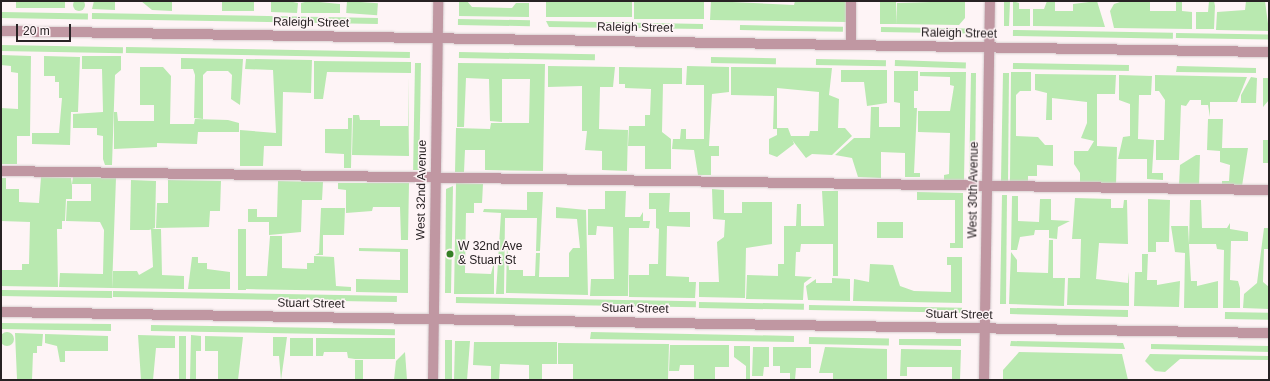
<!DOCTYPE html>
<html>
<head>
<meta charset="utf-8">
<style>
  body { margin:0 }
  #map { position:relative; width:1270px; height:381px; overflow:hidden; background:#fef4f6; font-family:Helvetica,sans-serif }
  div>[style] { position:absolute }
  .green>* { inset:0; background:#b9e9b0; transform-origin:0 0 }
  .round { border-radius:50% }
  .roads { filter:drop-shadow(0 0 1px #d7ced0) drop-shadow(0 0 1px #d7ced0) }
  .minor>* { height:10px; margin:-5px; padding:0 5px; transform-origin:5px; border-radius:5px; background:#c097a2 }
  .dots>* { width:11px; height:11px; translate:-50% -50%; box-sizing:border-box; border:2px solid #fef4f6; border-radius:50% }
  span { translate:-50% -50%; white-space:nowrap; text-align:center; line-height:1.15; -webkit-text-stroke:3px #fef4f6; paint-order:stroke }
  .street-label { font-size:12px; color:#282224 }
  .poi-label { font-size:12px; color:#282224 }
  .left { translate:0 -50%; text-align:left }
  .frame { position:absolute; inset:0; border:2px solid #282224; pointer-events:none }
  .scale { position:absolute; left:16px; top:24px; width:55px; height:18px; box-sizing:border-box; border:2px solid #282224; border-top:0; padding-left:5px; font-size:12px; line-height:14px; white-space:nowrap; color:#282224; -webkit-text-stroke:3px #fef4f6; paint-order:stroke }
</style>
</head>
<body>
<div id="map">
  <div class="green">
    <i class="round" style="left:73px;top:-1px;width:12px;height:12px"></i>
    <i style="left:16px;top:1px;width:49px;height:7px"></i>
    <i style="clip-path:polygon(94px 1px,115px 1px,115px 10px,92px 9px)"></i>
    <i style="clip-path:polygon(141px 1px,172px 2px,172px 11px,152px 10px)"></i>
    <i style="left:222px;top:1px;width:32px;height:10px"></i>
    <i style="clip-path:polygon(288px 1px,298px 3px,297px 13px,271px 12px,271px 2px)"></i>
    <i style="clip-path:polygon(309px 1px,340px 4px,340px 13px,301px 13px,301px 3px)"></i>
    <i style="left:347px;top:1px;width:31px;height:12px;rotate:4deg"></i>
    <i style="clip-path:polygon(459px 1px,467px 1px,472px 7px,512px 8px,516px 3px,529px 3px,529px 17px,459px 16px)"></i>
    <i style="left:546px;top:1px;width:86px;height:16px"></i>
    <i style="left:634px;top:1px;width:70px;height:18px"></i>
    <i style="clip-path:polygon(711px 1px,794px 5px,795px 1px,847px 1px,847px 22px,710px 20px)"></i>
    <i style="left:880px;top:1px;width:16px;height:23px"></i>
    <i style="clip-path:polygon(965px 1px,965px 18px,959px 25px,896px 24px,897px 3px)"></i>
    <i style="clip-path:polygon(1004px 1px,1010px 1px,1009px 26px,1004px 26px)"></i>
    <i style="clip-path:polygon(1013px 1px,1019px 3px,1019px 9px,1030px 9px,1030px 26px,1013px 26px)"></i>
    <i style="clip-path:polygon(1047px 1px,1055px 1px,1055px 11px,1073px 11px,1073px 4px,1097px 1px,1105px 27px,1033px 26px,1033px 9px,1044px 9px)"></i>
    <i style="clip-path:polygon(1123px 1px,1150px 1px,1150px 11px,1176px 11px,1176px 1px,1182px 1px,1182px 11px,1192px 12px,1192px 29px,1114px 28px,1110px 11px,1114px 4px)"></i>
    <i style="clip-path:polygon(1209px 1px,1214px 1px,1215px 6px,1214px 29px,1196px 29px,1196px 12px,1208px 12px)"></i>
    <i style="clip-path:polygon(1246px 1px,1265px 1px,1269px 31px,1216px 30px,1217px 12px,1245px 10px)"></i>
    <i style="left:1px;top:12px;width:87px;height:6px;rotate:1deg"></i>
    <i style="left:92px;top:13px;width:286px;height:6px;rotate:1deg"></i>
    <i style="left:458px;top:19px;width:72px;height:6px;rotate:1deg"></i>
    <i style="clip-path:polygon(546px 21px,703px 24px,703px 29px,549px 27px)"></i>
    <i style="left:740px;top:25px;width:103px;height:5px;rotate:1deg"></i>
    <i style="left:881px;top:27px;width:85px;height:5px;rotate:1deg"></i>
    <i style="left:1013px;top:30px;width:160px;height:6px;rotate:1deg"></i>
    <i style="left:1176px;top:33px;width:93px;height:5px;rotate:1deg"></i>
    <i style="left:1px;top:45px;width:122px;height:6px;rotate:1deg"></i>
    <i style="left:126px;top:47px;width:284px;height:6px;rotate:1deg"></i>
    <i style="left:459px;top:52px;width:136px;height:6px;rotate:1deg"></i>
    <i style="clip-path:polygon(1px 55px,31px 56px,30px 136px,17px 136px,17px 164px,1px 164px,1px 108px,18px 109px,18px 73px,11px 72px,11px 66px,1px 65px)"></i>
    <i style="clip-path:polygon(44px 56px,80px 57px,78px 112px,71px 112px,70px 145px,32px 144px,32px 133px,59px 133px,62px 98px,59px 98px,59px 82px,55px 82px,55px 76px,44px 76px)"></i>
    <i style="clip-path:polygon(82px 56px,121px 56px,121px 70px,115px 75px,112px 165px,105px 165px,103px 159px,103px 136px,97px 135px,97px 128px,73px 128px,73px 114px,103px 112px,102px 69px,82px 69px)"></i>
    <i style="left:711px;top:57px;width:65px;height:6px;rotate:1deg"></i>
    <i style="clip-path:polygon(181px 58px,243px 59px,240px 105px,231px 99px,232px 75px,228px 71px,207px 71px,203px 75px,203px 119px,194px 118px,195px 75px,193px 69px,181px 69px)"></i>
    <i style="clip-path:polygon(246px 59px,312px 60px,311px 93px,283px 92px,282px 146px,264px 146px,263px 166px,240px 166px,240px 130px,276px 133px,273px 70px,245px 69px)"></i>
    <i style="left:816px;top:59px;width:70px;height:6px;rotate:1deg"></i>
    <i style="left:895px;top:60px;width:71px;height:6px;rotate:2deg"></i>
    <i style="clip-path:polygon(314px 61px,411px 62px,411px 73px,327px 72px,323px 99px,314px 99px)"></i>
    <i style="left:421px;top:63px;width:107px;height:6px;rotate:91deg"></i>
    <i style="clip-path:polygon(458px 63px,545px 64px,543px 171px,485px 170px,485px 150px,465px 150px,464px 172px,455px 172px,456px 128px,490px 129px,491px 123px,529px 123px,530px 79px,502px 79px,502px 122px,490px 121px,489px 79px,466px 78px,464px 127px,457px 127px)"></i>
    <i style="left:1013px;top:63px;width:116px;height:6px;rotate:1deg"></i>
    <i style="clip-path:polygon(548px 66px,615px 67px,613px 87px,600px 87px,599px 129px,628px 130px,627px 171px,602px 170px,602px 151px,585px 150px,587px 131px,582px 131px,582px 86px,548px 87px)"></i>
    <i style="clip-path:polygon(687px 66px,729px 67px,729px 92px,712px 94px,709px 146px,719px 146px,719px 156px,711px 156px,711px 175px,698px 175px,694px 150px,672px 149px,673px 139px,680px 139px,681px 129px,686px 129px,686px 139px,704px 139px,704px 85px,686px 85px)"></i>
    <i style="clip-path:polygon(1177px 66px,1256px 68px,1256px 73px,1176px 72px)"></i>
    <i style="clip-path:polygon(140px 67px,163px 67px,171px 76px,170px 124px,194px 124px,195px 119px,228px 120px,239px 123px,239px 132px,198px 132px,197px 144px,157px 143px,157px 147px,114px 149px,114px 112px,117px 112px,118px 121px,154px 121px,154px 105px,140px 105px)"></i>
    <i style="clip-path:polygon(619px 67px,682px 68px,682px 84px,663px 84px,662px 132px,671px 139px,671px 169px,645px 169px,645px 146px,628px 146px,629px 126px,645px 126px,645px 115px,650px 115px,651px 89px,625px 88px,625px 84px,619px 84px)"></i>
    <i style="clip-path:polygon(731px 67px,832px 68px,829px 95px,839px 99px,838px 128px,845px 128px,852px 136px,832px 155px,812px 154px,806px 158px,789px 136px,809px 136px,810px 131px,818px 131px,819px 92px,777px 88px,777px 129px,773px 129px,774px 96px,731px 95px)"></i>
    <i style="clip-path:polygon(841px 70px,887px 70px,887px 103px,867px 106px,864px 82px,841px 82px)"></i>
    <i style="clip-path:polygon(894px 71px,918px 71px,918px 91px,914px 91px,914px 108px,917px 108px,914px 173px,920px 173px,920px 177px,905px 177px,905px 153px,881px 152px,881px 178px,858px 177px,852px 158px,835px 155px,854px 138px,870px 138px,871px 107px,879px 107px,879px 127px,900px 127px,900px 103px,894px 102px)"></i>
    <i style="clip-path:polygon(920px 72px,966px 72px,964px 181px,944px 181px,944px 175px,949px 174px,950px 133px,918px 132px,918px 111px,950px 111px,954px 86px,950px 85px,950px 77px,920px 76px)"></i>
    <i style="clip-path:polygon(1011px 72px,1031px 72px,1031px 91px,1020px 91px,1016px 95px,1016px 136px,1038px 137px,1045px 145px,1053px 145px,1053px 166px,1037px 165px,1037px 176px,1028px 176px,1028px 182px,1010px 181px)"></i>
    <i style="clip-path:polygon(971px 73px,976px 73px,975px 177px,969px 179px)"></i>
    <i style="clip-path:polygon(1003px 73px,1009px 73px,1008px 181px,1001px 181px)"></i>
    <i style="clip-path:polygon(1035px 74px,1116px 75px,1115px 94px,1097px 94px,1097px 146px,1117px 147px,1116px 185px,1080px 183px,1080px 173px,1074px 164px,1074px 151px,1088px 151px,1094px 141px,1081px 138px,1087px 123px,1087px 102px,1052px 98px,1052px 120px,1046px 120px,1047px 93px,1035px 90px)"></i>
    <i style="clip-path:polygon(1119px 75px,1152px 76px,1151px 95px,1139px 95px,1138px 139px,1154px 140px,1152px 173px,1163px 173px,1163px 180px,1147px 179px,1147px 159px,1118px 159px,1123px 137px,1130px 136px,1130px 104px,1119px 100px)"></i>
    <i style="clip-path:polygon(1155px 75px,1247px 77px,1237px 102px,1210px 102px,1210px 117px,1208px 105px,1201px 105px,1201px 100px,1190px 100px,1186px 106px,1181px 105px,1179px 160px,1156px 160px,1156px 140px,1164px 140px,1165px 100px,1159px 91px,1155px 91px)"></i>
    <i style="clip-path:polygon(408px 76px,409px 156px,352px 155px,353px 115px,359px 115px,360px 120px,380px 120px,380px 126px,408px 126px)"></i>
    <i style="clip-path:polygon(1251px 77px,1257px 78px,1256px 103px,1241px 103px,1241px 95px)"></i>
    <i style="clip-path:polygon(1263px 78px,1269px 78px,1269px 100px,1263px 107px)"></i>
    <i style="clip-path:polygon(348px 118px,352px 118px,351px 168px,344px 168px,344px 154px,325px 153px,325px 129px,348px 129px)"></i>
    <i style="clip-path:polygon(1208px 119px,1223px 119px,1222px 148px,1248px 148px,1242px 186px,1222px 186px,1222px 181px,1229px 181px,1230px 165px,1220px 162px,1220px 151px,1207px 150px)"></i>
    <i style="clip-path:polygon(777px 128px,788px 128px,794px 144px,777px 157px,769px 154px,769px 139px,777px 135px)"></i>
    <i style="left:1263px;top:140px;width:6px;height:23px"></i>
    <i style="clip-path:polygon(1196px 155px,1200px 155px,1199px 186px,1179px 185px,1180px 165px)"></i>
    <i style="clip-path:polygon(41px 177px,71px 178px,72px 186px,72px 199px,66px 199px,65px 221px,62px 221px,62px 229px,57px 229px,58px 287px,1px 286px,1px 270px,22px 270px,22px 264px,29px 264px,30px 222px,1px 221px,1px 178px,6px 178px,6px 189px,19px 189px,19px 202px,39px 203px)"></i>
    <i style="clip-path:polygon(73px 177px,116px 178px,112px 288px,59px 287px,60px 273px,103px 274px,104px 230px,100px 222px,66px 221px,67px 201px,91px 201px,91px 184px,72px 184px)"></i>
    <i style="clip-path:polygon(131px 180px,156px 181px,155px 228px,149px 230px,130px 230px)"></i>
    <i style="clip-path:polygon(168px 180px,221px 181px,220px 211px,210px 211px,209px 227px,156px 228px,157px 203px,168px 203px)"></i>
    <i style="clip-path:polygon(278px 181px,323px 182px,322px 200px,302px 200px,301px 232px,269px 235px,269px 222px,248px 222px,248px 209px,257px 209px,257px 217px,277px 217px)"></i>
    <i style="clip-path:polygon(338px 183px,409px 183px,408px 240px,401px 240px,400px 207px,373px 207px,372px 211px,346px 213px,346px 190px,338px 189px)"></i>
    <i style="clip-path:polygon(456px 183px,483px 184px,482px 203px,474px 203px,474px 213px,466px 213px,465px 273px,491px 274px,494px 262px,494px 294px,454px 294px)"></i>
    <i style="clip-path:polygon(453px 186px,451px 293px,445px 293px,446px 189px)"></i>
    <i style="clip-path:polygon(712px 189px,724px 190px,724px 213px,742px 213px,742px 202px,772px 202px,772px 244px,746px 248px,745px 298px,699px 297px,699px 282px,719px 282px,717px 242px,724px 237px,725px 220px,713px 219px)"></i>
    <i style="clip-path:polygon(605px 191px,626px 191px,625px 217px,640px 217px,643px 212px,643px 221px,650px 221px,649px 228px,629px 228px,628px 296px,590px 296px,591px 279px,614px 279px,613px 227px,597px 226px,596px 235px,588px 235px,588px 209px,605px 209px)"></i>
    <i style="clip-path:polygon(822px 191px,838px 191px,838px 276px,833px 276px,833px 244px,801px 244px,800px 252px,796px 252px,795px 276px,812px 277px,804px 283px,803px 300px,746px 299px,747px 275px,778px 276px,778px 264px,784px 264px,784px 226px,796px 226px,797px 204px,801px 204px,801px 226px,824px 226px)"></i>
    <i style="clip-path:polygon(527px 192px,543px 192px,540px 251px,536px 251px,537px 218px,505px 218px,504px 294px,496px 294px,501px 213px,483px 212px,484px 209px,527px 210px)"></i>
    <i style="clip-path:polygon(917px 192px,963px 193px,963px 248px,950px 248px,950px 243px,955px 243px,955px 200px,917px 200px)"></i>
    <i style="clip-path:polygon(649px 193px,670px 193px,669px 212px,690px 212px,690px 227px,667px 226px,666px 276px,689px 277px,689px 282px,696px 282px,695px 298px,629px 297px,629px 275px,649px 275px,649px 264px,658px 264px,659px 229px,656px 228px,656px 209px,649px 209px)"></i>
    <i style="clip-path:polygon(1002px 195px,1007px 195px,1006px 304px,1000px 304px)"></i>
    <i style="clip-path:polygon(1012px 196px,1018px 196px,1018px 221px,1039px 222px,1040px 199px,1051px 199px,1051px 220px,1070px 221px,1058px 227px,1057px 239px,1049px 238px,1049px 230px,1035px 230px,1034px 235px,1020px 237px,1017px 250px,1011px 250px)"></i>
    <i style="clip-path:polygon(1075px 198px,1111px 199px,1111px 208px,1123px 208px,1124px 200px,1127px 200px,1128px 244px,1099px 243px,1096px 279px,1128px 283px,1129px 272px,1129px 306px,1067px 305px,1068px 278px,1080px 278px,1081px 239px,1072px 239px)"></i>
    <i style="clip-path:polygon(1148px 199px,1170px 200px,1169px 242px,1156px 242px,1156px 252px,1148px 252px)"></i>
    <i style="clip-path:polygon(1190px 200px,1201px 200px,1202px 228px,1227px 228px,1230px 223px,1230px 229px,1248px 232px,1248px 241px,1231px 241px,1230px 280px,1238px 281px,1240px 288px,1240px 308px,1223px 308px,1224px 250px,1217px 249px,1216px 244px,1189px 244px)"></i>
    <i style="clip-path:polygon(556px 207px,586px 210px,588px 295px,506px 293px,507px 243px,509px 270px,523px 270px,523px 276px,535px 276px,536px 253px,540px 253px,539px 277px,569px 277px,569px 253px,573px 248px,580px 248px,577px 219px,556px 218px)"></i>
    <i style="clip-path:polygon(321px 208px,345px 208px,344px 235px,323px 235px,323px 255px,315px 255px,319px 253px)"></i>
    <i style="left:877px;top:222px;width:26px;height:16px"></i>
    <i style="clip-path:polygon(1171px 226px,1188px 226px,1191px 281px,1197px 281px,1197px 286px,1218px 281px,1218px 308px,1184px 308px,1185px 253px,1175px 252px)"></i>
    <i style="clip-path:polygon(1264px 228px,1269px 228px,1269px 249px,1264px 249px,1263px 282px,1269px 287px,1269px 309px,1243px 308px,1244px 294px,1257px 283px)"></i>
    <i style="clip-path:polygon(151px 229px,161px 229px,162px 275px,184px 276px,184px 289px,112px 288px,113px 271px,137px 271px,139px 275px,153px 267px)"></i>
    <i style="left:238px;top:229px;width:8px;height:61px"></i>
    <i style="clip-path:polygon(270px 236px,282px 236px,282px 268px,307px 269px,307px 263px,314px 263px,314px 256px,334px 257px,336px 286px,351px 287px,351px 291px,246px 289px,246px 276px,267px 276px)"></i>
    <i style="clip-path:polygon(1049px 240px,1053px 240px,1053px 278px,1065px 278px,1064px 306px,1009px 304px,1011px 252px,1017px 260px,1017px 272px,1048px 273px)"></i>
    <i style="clip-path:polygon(359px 248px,408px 249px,408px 293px,356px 292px,356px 279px,400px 280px,400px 252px,359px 251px)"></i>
    <i style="clip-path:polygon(1142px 254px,1148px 254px,1147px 280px,1157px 280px,1157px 285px,1180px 281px,1179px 307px,1134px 306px,1135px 272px,1142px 272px)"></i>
    <i style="clip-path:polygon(192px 257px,198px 257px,198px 263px,207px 263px,207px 269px,230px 272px,230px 289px,188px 289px)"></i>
    <i style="clip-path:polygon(947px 257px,962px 257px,962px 303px,853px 301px,854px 279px,869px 282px,870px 264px,893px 265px,900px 286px,914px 291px,951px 292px,951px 265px,947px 265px)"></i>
    <i style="clip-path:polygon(832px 278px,850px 279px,850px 301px,808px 300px,806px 286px,816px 279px,816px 283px,832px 283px)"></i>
    <i style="clip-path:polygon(1px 290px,112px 291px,112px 298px,1px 296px)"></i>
    <i style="left:113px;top:291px;width:284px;height:6px;rotate:1deg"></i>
    <i style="left:456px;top:297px;width:240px;height:6px;rotate:1deg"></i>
    <i style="left:699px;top:302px;width:105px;height:6px;rotate:1deg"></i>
    <i style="left:809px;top:305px;width:153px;height:5px;rotate:1deg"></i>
    <i style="clip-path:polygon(1010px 308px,1128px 310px,1128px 317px,1010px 314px)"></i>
    <i style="left:1225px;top:312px;width:44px;height:7px;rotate:1deg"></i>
    <i style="clip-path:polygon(1px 323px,111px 324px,111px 331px,1px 329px)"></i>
    <i style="left:151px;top:325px;width:244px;height:6px;rotate:1deg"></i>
    <i class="round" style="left:0;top:332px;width:14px;height:14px"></i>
    <i style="clip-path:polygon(591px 332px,794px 336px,794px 342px,590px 339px)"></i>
    <i style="clip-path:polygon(15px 333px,43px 334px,42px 346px,37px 346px,37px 353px,33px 353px,32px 380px,17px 379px)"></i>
    <i style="clip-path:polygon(45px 334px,108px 336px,108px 351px,65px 351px,65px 362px,60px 362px,57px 346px,45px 343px)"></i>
    <i style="clip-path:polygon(138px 335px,175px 336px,175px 348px,156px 348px,153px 380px,141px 380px)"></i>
    <i style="clip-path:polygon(191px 335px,201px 336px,201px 351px,196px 351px,196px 380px,190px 380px)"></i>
    <i style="left:179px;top:336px;width:7px;height:44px"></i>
    <i style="clip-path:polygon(205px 336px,243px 337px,238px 380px,218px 380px,218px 351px,205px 351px)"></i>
    <i style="clip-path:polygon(273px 337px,287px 337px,281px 380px,279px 356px,273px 356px)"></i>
    <i style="left:809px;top:337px;width:80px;height:7px;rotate:1deg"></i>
    <i style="left:290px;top:338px;width:23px;height:18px"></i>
    <i style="clip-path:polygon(316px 338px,395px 338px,395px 359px,355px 359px,348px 358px,347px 352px,324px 352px,323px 356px,316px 356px)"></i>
    <i style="clip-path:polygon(899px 339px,961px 339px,961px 346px,899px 345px)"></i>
    <i style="left:445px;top:340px;width:7px;height:40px"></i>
    <i style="clip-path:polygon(455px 341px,470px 341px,467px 380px,454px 380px)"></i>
    <i style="clip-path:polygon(1011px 341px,1123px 343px,1125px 349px,1010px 346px)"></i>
    <i style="clip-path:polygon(474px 342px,557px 342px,557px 364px,542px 364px,542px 380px,529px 380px,529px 365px,500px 364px,499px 380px,491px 380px,491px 366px,473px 365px)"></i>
    <i style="clip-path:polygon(558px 343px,669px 344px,668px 380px,573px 380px,573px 364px,558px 364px)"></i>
    <i style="clip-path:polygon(1151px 344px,1269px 346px,1269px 352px,1151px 349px)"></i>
    <i style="clip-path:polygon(670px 345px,729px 345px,729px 367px,715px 367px,715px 380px,694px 380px,694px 365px,680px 365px,679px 371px,669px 371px)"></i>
    <i style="clip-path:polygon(734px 346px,750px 346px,750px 380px,746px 380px,746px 366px,734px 357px)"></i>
    <i style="clip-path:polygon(753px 347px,769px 347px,769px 367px,764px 367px,763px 376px,752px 376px)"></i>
    <i style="clip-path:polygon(773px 347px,811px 347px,811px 368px,796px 368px,795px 380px,790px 380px,790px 373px,780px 373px,780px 366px,773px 366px)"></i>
    <i style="clip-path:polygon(825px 347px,887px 349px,887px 380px,833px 380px,833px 373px,819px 373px)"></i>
    <i style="clip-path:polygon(901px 349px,961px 350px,960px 380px,952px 380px,952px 367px,907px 367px,907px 376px,900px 376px)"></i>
    <i style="clip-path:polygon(405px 352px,407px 380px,394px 380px,396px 361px)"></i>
    <i style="clip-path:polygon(1019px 352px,1122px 354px,1128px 380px,1003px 380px,1003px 370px)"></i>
    <i style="clip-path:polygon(1150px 354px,1269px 356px,1269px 360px,1180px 359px,1165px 372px,1155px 371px,1145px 361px)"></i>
    <i style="left:355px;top:360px;width:8px;height:20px"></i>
  </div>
  <div class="roads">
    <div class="minor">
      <i style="left:1px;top:31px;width:1268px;rotate:0.95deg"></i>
      <i style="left:851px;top:45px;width:44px;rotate:-90deg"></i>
      <i style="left:1px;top:171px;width:1268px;rotate:0.86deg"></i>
      <i style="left:1px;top:312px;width:1268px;rotate:0.95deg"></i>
      <i style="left:433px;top:380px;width:379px;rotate:-89.2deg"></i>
      <i style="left:984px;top:380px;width:379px;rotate:-89.1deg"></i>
    </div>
  </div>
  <div class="dots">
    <i style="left:450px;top:254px;background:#357f26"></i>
  </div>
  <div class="street-label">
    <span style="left:311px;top:23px;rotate:1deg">Raleigh Street</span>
    <span style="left:635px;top:28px;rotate:1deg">Raleigh Street</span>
    <span style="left:959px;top:34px;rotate:1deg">Raleigh Street</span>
    <span style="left:422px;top:190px;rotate:-89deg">West 32nd Avenue</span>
    <span style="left:974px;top:190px;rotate:-89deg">West 30th Avenue</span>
    <span style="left:311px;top:304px;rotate:1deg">Stuart Street</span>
    <span style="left:635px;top:309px;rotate:1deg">Stuart Street</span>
    <span style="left:959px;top:315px;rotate:1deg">Stuart Street</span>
  </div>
  <div class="poi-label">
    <span class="left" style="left:458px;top:254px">W 32nd Ave<br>&amp; Stuart St</span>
  </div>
  <div class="frame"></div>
  <div class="scale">20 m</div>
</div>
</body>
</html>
